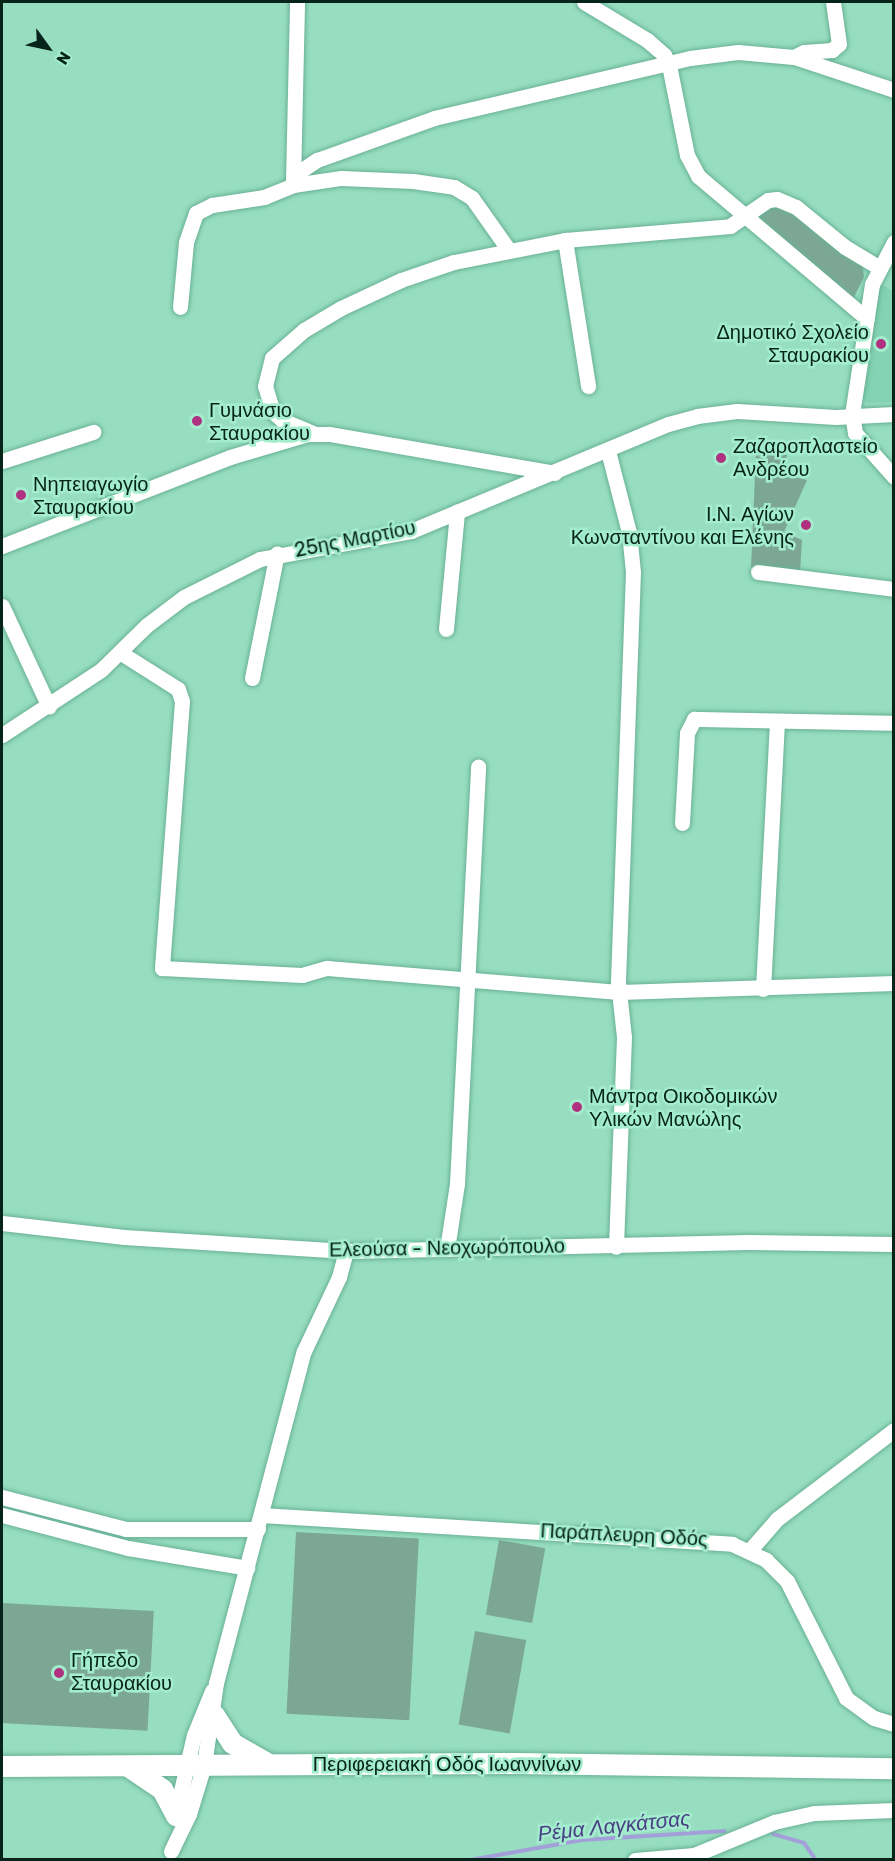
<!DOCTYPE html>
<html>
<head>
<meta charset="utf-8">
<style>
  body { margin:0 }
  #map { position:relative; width:895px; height:1861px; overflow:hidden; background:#97dec1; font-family:Rubik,sans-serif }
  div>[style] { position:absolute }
  .built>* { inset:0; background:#83d3b4 }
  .green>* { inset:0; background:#7da795; transform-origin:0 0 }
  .stream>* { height:4px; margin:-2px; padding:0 2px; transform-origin:2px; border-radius:2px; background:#a3a0d9 }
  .roads { filter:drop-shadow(0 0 2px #6ab195) drop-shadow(0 0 2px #6ab195) }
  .minor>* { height:15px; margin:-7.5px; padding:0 7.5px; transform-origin:7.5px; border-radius:7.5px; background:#fff }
  .highway>* { height:21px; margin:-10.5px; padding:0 10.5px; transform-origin:10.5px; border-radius:10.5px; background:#fff }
  .dots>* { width:16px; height:16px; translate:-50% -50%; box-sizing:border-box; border:3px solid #a4ecce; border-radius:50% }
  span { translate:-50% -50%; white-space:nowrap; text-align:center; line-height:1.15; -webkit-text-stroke:5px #a4ecce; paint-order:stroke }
  .poi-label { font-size:20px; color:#06241a }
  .right { translate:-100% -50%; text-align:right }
  .left { translate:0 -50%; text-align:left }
  .street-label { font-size:20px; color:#06241a }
  .water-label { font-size:21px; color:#493f84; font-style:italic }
  .frame { position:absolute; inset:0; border:3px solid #06241a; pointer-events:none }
  .north { position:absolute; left:18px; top:18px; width:60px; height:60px; -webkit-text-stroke:4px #a4ecce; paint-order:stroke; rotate:123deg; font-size:16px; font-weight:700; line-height:24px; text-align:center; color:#06241a }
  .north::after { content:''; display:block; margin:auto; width:21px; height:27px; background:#06241a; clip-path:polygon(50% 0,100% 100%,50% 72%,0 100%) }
</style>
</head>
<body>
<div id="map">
  <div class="built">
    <i style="clip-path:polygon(878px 282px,893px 291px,893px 402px,868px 403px,862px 398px)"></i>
  </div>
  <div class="green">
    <i style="clip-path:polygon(773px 204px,784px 207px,862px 260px,864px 277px,852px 301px,755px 219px)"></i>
    <i style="clip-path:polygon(756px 452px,787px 455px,783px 474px,807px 480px,784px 532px,802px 540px,800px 573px,751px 567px)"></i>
    <i style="left:296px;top:1532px;width:123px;height:182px;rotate:3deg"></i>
    <i style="left:499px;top:1540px;width:47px;height:76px;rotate:10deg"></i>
    <i style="left:2px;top:1603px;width:152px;height:120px;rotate:3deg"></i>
    <i style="left:475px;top:1631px;width:52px;height:95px;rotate:10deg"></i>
  </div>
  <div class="stream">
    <i style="left:773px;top:1834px;width:32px;rotate:16deg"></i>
    <i style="left:804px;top:1843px;width:21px;rotate:55deg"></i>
    <i style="left:470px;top:1860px;width:114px;rotate:-10.1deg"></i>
    <i style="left:582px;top:1840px;width:143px;rotate:-3.6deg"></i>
  </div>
  <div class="roads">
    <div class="minor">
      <i style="left:584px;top:2px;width:74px;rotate:31.1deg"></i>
      <i style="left:647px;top:40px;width:23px;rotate:41deg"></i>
      <i style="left:664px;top:55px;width:11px;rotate:63deg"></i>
      <i style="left:669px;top:65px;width:92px;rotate:78.7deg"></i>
      <i style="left:687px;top:155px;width:24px;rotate:62deg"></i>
      <i style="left:698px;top:176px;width:221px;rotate:40.2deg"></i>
      <i style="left:794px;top:57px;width:11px;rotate:-27deg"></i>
      <i style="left:804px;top:52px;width:28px;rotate:-4deg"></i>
      <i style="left:832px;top:50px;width:9px;rotate:-41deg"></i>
      <i style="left:839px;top:44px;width:42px;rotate:-98.1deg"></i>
      <i style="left:293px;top:176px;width:29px;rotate:-34deg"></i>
      <i style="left:317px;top:160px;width:124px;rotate:-19.7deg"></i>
      <i style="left:434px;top:118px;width:263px;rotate:-13.2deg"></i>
      <i style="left:690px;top:58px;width:48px;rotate:-7.1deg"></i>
      <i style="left:738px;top:52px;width:56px;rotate:5.1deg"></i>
      <i style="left:794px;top:57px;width:105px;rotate:18.3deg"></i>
      <i style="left:293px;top:181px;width:179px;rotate:-88.7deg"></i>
      <i style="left:565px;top:240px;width:148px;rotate:81deg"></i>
      <i style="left:894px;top:242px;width:47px;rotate:117.6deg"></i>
      <i style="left:872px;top:284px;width:132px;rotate:98.7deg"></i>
      <i style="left:852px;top:414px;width:19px;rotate:81deg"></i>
      <i style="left:855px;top:433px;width:59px;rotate:48.4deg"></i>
      <i style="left:180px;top:307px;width:65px;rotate:-84.7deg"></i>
      <i style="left:186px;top:242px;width:31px;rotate:-71deg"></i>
      <i style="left:196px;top:213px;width:18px;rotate:-27deg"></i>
      <i style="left:212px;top:205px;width:53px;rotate:-8.7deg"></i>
      <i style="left:264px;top:197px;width:31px;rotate:-22deg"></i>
      <i style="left:293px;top:185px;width:49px;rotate:-8.3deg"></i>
      <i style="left:341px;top:178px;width:72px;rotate:2.4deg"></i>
      <i style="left:413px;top:181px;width:41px;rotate:8.3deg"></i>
      <i style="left:454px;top:187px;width:21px;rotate:31deg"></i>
      <i style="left:472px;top:198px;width:62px;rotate:54.8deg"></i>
      <i style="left:315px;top:434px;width:36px;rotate:-157deg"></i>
      <i style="left:282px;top:420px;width:12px;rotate:-138deg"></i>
      <i style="left:273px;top:412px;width:27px;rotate:-107deg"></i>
      <i style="left:265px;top:386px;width:29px;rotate:-76deg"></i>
      <i style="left:272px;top:358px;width:43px;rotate:-41.2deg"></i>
      <i style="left:304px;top:330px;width:43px;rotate:-30.7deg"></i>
      <i style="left:341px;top:308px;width:66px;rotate:-25deg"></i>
      <i style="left:401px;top:280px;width:56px;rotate:-18.8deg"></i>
      <i style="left:454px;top:262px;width:113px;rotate:-11.2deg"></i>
      <i style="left:565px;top:240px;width:166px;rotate:-4.8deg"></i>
      <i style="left:730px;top:226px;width:46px;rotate:-34.4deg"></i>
      <i style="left:768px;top:200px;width:9px;rotate:-6deg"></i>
      <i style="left:777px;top:199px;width:21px;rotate:23deg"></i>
      <i style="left:796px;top:207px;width:63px;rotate:39.2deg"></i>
      <i style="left:845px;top:247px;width:39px;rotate:31deg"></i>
      <i style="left:608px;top:451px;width:84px;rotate:75.5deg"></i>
      <i style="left:629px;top:532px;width:40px;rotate:84.3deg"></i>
      <i style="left:633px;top:572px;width:410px;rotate:92.1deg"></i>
      <i style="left:618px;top:982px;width:55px;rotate:83.8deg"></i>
      <i style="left:624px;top:1037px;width:210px;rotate:92.2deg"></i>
      <i style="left:2px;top:461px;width:96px;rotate:-17.7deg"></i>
      <i style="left:2px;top:546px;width:245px;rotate:-21.3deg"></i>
      <i style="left:230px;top:457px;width:81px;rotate:-16.4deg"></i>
      <i style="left:308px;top:434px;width:21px"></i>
      <i style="left:329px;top:434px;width:229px;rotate:9.8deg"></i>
      <i style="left:758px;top:572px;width:137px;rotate:7.1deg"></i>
      <i style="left:2px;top:606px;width:111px;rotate:65deg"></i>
      <i style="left:446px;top:629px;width:118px;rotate:-84.6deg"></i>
      <i style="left:121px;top:653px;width:67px;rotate:32.3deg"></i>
      <i style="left:178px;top:689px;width:13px;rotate:72deg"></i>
      <i style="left:182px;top:701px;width:268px;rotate:94.3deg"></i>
      <i style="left:162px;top:968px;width:140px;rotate:2.9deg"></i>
      <i style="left:302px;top:975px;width:26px;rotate:-16deg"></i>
      <i style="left:327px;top:968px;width:293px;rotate:4.7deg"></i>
      <i style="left:619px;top:992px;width:275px;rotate:-1.9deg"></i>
      <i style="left:252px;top:678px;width:127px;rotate:-78.7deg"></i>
      <i style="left:2px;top:735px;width:118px;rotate:-33.3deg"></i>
      <i style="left:101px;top:670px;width:64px;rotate:-44.4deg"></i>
      <i style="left:147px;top:625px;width:46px;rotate:-37.1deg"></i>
      <i style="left:184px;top:597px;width:85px;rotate:-26.6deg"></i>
      <i style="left:260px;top:559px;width:154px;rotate:-10.5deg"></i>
      <i style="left:411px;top:531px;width:278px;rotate:-22.6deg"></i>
      <i style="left:668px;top:424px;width:30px;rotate:-15deg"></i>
      <i style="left:697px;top:416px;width:40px;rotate:-7.1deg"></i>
      <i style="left:737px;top:411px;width:99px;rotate:3.5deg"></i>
      <i style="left:836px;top:417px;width:58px;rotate:-3deg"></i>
      <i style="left:682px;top:823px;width:90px;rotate:-86.8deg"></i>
      <i style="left:687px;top:733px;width:16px;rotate:-63deg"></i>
      <i style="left:694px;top:719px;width:200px;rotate:1.1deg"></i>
      <i style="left:763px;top:989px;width:268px;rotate:-87deg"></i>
      <i style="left:2px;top:1223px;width:123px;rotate:6.5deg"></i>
      <i style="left:124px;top:1237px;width:222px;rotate:3.6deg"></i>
      <i style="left:346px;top:1251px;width:402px;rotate:-1.3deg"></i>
      <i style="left:748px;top:1242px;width:146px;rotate:0.8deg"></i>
      <i style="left:447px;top:1249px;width:66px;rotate:-81.3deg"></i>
      <i style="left:457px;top:1184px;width:418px;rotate:-87.1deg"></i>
      <i style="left:2px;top:1497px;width:128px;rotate:14.5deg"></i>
      <i style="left:126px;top:1529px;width:132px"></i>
      <i style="left:2px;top:1515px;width:130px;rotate:14.7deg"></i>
      <i style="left:128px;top:1548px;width:121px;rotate:9.5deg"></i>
      <i style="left:261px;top:1515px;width:472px;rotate:3.5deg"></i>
      <i style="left:732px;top:1544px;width:38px;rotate:25deg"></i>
      <i style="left:766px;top:1560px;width:30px;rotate:45deg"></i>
      <i style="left:787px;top:1581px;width:131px;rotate:63.2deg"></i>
      <i style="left:846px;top:1698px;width:34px;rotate:36deg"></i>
      <i style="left:874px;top:1718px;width:21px;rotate:17deg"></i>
      <i style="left:750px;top:1550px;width:41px;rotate:-48.9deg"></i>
      <i style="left:777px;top:1519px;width:147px;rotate:-37.3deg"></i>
      <i style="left:175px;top:1817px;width:84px;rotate:-77deg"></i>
      <i style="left:194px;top:1735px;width:48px;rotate:-67.8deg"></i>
      <i style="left:171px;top:1851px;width:41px;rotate:-64.1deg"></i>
      <i style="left:189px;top:1814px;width:51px;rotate:-73deg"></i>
      <i style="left:204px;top:1765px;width:83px;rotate:-81.7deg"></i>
      <i style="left:216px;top:1683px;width:343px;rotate:-75.2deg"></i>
      <i style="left:304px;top:1351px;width:82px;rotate:-64.7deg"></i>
      <i style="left:339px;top:1277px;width:27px;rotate:-75deg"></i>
      <i style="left:635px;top:1860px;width:59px;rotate:-4.8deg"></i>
      <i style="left:694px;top:1855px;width:87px;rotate:-22.4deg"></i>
      <i style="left:774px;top:1822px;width:41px;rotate:-12.7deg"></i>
      <i style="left:814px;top:1813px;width:80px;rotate:-2.1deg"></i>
    </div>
    <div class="highway">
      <i style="left:214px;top:1715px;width:33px;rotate:57deg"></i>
      <i style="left:232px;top:1743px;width:40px;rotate:29.7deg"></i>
      <i style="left:2px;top:1766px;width:513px;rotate:-0.34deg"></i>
      <i style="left:515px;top:1763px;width:379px;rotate:0.8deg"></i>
      <i style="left:128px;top:1766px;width:41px;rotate:34.1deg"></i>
      <i style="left:162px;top:1789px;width:30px;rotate:62deg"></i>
    </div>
  </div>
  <div class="dots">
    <i style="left:881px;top:344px;background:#b0317f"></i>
    <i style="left:197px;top:421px;background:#b0317f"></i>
    <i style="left:721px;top:458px;background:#b0317f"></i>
    <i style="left:21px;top:495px;background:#b0317f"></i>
    <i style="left:806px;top:525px;background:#b0317f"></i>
    <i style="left:577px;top:1107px;background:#b0317f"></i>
    <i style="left:59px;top:1673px;background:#b0317f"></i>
  </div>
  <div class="poi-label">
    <span class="right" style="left:869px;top:344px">Δημοτικό Σχολείο<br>Σταυρακίου</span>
    <span class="left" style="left:209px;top:422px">Γυμνάσιο<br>Σταυρακίου</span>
    <span class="left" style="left:733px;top:458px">Ζαζαροπλαστείο<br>Ανδρέου</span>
    <span class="left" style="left:33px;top:496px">Νηπειαγωγίο<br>Σταυρακίου</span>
    <span class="right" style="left:794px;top:526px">Ι.Ν. Αγίων<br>Κωνσταντίνου και Ελένης</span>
    <span class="left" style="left:589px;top:1108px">Μάντρα Οικοδομικών<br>Υλικών Μανώλης</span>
    <span class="left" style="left:71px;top:1672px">Γήπεδο<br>Σταυρακίου</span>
  </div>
  <div class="street-label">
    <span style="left:355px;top:539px;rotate:-11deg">25ης Μαρτίου</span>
    <span style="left:447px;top:1248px;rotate:-1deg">Ελεούσα - Νεοχωρόπουλο</span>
    <span style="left:624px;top:1535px;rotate:3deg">Παράπλευρη Οδός</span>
    <span style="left:447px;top:1764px">Περιφερειακή Οδός Ιωαννίνων</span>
  </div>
  <div class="water-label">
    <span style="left:614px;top:1826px;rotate:-6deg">Ρέμα Λαγκάτσας</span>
  </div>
  <div class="frame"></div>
  <div class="north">N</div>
</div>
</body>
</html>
